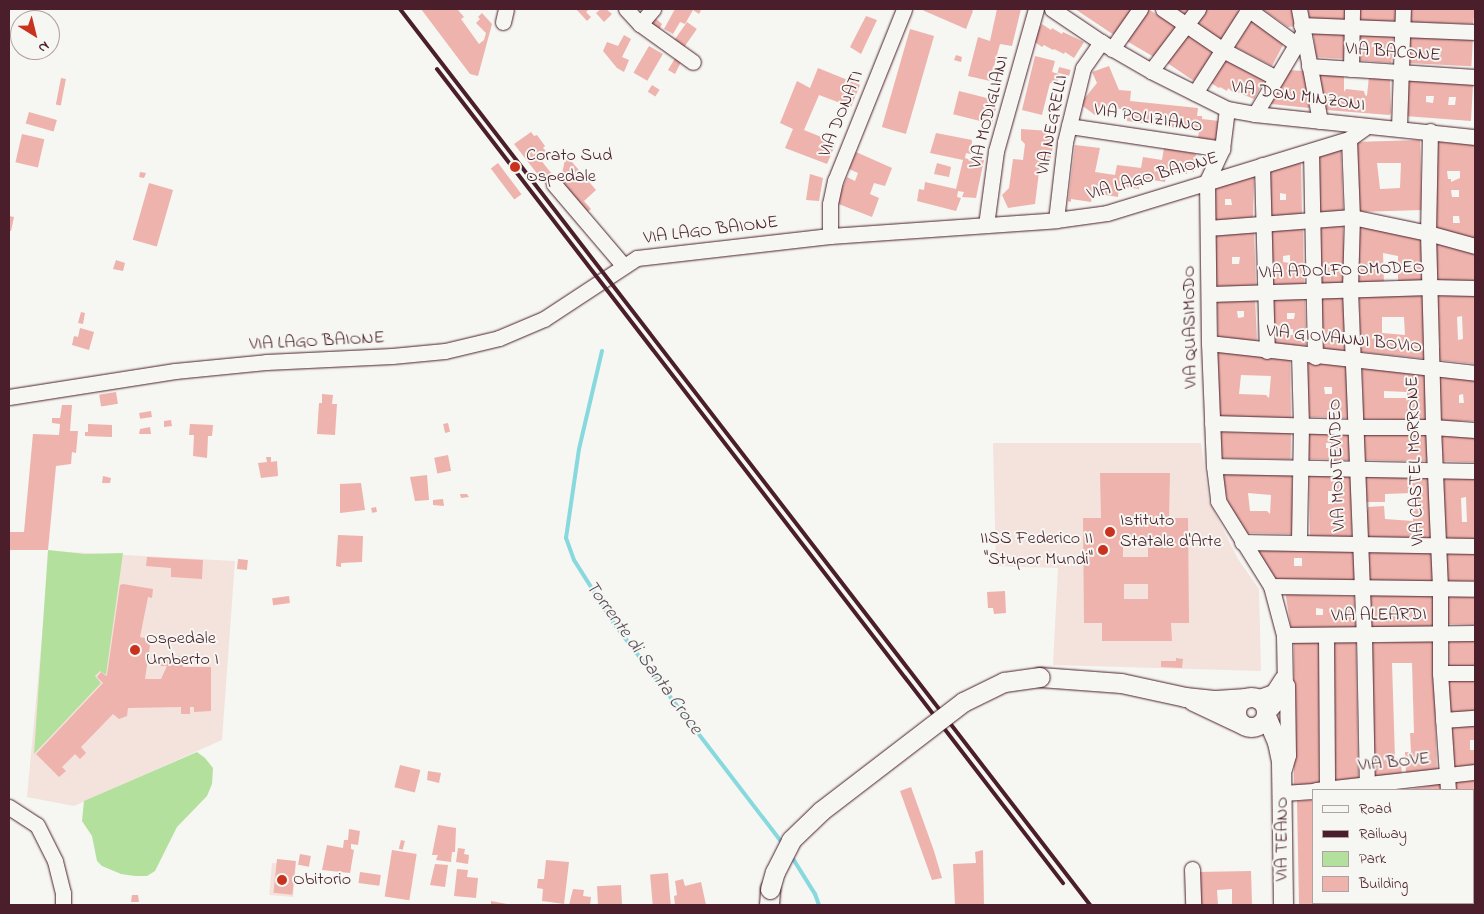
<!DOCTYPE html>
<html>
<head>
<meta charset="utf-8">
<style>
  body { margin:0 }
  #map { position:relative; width:1484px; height:914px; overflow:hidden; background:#f6f6f2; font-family:"Indie Flower",sans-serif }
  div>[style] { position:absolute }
  .built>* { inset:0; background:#f4e2dd; transform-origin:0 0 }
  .green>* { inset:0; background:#b4e09e }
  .stream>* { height:4px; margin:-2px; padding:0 2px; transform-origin:2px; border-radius:2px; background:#87d9de }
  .building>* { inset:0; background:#eeb3ac; transform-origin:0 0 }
  .roads { filter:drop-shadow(0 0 1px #4a1f2b) drop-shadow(0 0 1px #4a1f2b) }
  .minor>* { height:15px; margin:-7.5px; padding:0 7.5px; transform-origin:7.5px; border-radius:7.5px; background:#f6f6f2 }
  .major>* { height:19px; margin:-9.5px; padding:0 9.5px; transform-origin:9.5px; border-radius:9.5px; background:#f6f6f2 }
  .major>.ring { margin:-9.5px; padding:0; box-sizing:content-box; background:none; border:19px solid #f6f6f2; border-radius:50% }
  .rail>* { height:4px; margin:-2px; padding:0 2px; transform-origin:2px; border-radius:2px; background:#4a1f2b }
  .bridges { filter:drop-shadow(0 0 1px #4a1f2b) drop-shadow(0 0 1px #4a1f2b) }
  .major-bridge>* { height:19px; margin:-9.5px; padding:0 9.5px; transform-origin:9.5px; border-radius:9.5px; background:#f6f6f2 }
  .dots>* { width:14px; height:14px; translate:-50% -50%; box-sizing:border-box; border:2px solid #f6f6f2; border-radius:50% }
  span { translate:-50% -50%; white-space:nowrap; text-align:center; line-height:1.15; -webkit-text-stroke:4px #f6f6f2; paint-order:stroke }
  .street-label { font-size:18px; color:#4a1f2b }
  .poi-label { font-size:18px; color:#4a1f2b }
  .left { translate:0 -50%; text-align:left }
  .right { translate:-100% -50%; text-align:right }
  .water-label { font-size:19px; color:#594e58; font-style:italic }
  .frame { position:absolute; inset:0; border:10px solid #4a1f2b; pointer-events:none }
  .legend { position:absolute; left:1312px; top:789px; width:162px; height:115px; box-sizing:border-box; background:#f6f6f2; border:1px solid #b1a0a2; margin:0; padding:6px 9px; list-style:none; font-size:15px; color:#4a1f2b }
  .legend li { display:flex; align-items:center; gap:10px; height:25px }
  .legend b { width:25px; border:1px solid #b1a0a2 }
  .north { position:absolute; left:10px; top:10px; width:50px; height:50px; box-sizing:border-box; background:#f6f6f2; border:1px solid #b1a0a2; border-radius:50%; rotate:144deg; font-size:14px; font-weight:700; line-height:20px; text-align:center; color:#4a1f2b }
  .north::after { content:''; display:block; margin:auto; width:18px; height:22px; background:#c8321e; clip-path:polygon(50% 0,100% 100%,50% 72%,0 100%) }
</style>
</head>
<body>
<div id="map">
  <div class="built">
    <i style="clip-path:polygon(993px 443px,1201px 443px,1209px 501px,1238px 559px,1259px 589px,1261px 671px,1053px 665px,1058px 568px,996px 566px)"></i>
    <i style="clip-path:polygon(50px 551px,235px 561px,222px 740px,74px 806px,27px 797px)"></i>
    <i style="left:272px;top:863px;width:24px;height:32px;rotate:5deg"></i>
  </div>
  <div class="green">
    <i style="clip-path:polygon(48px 550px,85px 554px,123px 553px,106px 675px,100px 671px,95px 676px,101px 683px,34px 754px)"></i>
    <i style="clip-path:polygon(197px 752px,205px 758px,213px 768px,212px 784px,207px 796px,177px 827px,155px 871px,147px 876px,135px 876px,121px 874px,102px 866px,97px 861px,92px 836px,82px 821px,84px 801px)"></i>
  </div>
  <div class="stream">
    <i style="left:602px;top:351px;width:101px;rotate:103.2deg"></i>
    <i style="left:579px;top:449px;width:90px;rotate:98.3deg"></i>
    <i style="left:566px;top:538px;width:23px;rotate:70deg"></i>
    <i style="left:574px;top:560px;width:77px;rotate:57.8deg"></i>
    <i style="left:615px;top:625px;width:276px;rotate:52.5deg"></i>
    <i style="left:790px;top:854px;width:47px;rotate:58deg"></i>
    <i style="left:815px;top:894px;width:12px;rotate:70deg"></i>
  </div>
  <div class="building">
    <i style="clip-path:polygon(421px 9px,457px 9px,464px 17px,461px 19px,479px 44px,484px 40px,486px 33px,476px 23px,480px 19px,478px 17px,482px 13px,492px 24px,478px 76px,470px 74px)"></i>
    <i style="clip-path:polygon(576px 9px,589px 9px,586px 12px,591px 17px,587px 21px)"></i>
    <i style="clip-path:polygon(601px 9px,606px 9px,612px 14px,604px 22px,596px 13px)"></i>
    <i style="clip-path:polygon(675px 9px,699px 9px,701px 10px,699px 14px,693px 10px,685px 24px,680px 22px,673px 34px,664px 29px)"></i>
    <i style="clip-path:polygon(920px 9px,971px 9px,973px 11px,966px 29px)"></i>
    <i style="clip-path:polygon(997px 9px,1021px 9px,1012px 46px,1000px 44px,990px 81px,968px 76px,978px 37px,990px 41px)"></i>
    <i style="clip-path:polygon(1075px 9px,1133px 9px,1114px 35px)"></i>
    <i style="clip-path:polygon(1148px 9px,1176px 26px,1154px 57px,1125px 40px)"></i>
    <i style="clip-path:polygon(1175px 9px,1189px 9px,1185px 15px)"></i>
    <i style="clip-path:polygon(1207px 9px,1236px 9px,1240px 12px,1222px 40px,1196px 23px)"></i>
    <i style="clip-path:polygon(1262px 9px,1293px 9px,1296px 26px,1288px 27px)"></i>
    <i style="clip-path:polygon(1308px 9px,1346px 9px,1345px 21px,1309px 19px)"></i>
    <i style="left:1358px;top:9px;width:38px;height:12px"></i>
    <i style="clip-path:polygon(1407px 9px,1475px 9px,1473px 24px,1407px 22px)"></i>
    <i style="clip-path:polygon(866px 16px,877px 20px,861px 54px,850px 47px)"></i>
    <i style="clip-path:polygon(655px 18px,662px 24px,659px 30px,651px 25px)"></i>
    <i style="clip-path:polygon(1252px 20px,1284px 43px,1272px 66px,1235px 47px)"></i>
    <i style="left:687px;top:22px;width:12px;height:22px;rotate:35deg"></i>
    <i style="clip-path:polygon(1042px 24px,1051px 30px,1052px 28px,1062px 34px,1063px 32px,1084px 42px,1074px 58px,1065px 52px,1064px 54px,1054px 49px,1053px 50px,1044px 45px,1042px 47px,1032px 40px)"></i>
    <i style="left:910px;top:29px;width:25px;height:102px;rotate:16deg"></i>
    <i style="clip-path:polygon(1313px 31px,1346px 32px,1346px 59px,1316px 57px)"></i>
    <i style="left:1357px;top:31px;width:37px;height:29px;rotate:5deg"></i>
    <i style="left:1187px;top:34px;width:32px;height:35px;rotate:34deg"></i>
    <i style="left:1408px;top:34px;width:65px;height:29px;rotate:3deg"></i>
    <i style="clip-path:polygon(624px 35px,631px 39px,622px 57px,629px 60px,624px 72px,617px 68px,603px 51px,607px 42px,618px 46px)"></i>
    <i style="left:649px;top:46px;width:16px;height:31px;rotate:30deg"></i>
    <i style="clip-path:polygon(677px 55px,683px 58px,675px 74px,668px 70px)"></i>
    <i style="clip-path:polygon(956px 55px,962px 57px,961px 62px,954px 60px)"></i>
    <i style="clip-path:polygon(1035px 56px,1055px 61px,1052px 72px,1059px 74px,1057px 84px,1050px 83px,1042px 115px,1022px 110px)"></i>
    <i style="clip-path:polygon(1226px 59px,1265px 79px,1254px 99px,1235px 91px,1234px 93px,1228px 88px,1227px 91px,1220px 87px,1219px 88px,1211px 83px)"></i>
    <i style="clip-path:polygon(1109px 66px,1119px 90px,1131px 91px,1130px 101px,1198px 108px,1197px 116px,1202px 116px,1202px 119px,1219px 121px,1216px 140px,1198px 138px,1199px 131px,1127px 121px,1128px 110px,1102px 106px,1095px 115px,1080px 104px,1097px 83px,1092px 72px)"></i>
    <i style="left:1059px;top:67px;width:12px;height:6px;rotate:14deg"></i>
    <i style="clip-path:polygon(818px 68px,860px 85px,851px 107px,819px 95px,804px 130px,836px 143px,827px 164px,785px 148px,793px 129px,780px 123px,797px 81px,810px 88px)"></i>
    <i style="clip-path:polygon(1287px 70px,1304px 71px,1310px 100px,1309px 108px,1271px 104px,1271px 98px)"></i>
    <i style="clip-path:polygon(1319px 74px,1344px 75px,1344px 92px,1346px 89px,1364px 91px,1365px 95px,1367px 96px,1369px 76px,1390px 78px,1391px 113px,1389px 115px,1326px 110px)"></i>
    <i style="left:61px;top:78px;width:5px;height:27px;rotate:11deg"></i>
    <i style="clip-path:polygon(evenodd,1406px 79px,1473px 83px,1471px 121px,1405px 116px,1406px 79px,1426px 96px,1434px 96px,1433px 103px,1426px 102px,1426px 96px,1406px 79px,1449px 97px,1456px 97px,1455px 105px,1448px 105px,1449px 97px)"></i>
    <i style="left:652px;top:85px;width:9px;height:8px;rotate:32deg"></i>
    <i style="left:959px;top:91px;width:40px;height:24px;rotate:14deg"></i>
    <i style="left:29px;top:112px;width:29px;height:12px;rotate:16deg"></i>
    <i style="clip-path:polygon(1021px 129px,1049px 131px,1055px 138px,1051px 143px,1053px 147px,1049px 165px,1040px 164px,1035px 204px,1008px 208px,1002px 195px,1009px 188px,1013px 159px,1023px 160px,1025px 144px,1021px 140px)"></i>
    <i style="clip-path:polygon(531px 132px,534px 136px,537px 135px,545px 146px,543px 148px,548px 153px,540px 159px,555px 178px,546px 185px,514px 144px)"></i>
    <i style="clip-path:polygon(936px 133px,972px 140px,971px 154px,966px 153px,965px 158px,971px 160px,972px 155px,984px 160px,976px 198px,962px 197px,964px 192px,958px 191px,957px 197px,961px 198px,956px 211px,917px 201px,919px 189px,924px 190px,925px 182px,956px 189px,963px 160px,930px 153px)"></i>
    <i style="left:22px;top:134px;width:23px;height:29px;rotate:13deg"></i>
    <i style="clip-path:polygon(evenodd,1420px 140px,1422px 210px,1357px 212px,1355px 142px,1420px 140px,1377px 163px,1401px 163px,1400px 188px,1380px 189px,1377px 163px)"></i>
    <i style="clip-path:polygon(evenodd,1431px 141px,1474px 145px,1475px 239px,1434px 229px,1431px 141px,1447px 171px,1460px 171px,1460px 178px,1451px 182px,1451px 179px,1448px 179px,1447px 171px,1431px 141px,1451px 190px,1459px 190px,1459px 197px,1452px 197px,1451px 190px,1431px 141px,1453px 216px,1459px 216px,1460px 223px,1453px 223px,1453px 216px)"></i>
    <i style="clip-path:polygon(1075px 145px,1100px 148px,1095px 172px,1115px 175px,1117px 165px,1141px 168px,1143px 157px,1162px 160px,1164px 148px,1196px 154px,1194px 172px,1187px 171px,1187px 174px,1167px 171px,1165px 182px,1140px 178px,1139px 189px,1119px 186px,1118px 197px,1093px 193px,1091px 202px,1071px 199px,1071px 202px,1068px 201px)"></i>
    <i style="left:1341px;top:148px;width:65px;height:27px;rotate:88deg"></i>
    <i style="clip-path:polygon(856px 152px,892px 168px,885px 186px,874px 183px,870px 194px,879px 198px,872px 217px,836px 203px,847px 177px,855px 181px,858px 173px,849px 169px)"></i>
    <i style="clip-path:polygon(566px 155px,596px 190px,584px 201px,591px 209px,586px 213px,560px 183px)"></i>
    <i style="clip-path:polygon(evenodd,1301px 161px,1302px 217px,1268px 218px,1266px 169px,1301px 161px,1280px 193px,1286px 194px,1286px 200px,1280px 200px,1280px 193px)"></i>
    <i style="left:498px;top:163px;width:39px;height:9px;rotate:53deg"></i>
    <i style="clip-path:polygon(937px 163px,951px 167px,949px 177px,934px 174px)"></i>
    <i style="clip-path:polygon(140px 172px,146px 173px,144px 178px,139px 177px)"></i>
    <i style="clip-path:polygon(810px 174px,823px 178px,819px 201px,806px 200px)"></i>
    <i style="clip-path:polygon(evenodd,1254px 174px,1253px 218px,1215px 224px,1211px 188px,1254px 174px,1225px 199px,1231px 199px,1232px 205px,1225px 205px,1225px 199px)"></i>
    <i style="left:149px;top:183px;width:25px;height:59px;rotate:16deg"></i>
    <i style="clip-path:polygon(9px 216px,14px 217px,11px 231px,9px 231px)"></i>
    <i style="clip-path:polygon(1357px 223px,1424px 240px,1425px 283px,1398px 284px,1398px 256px,1383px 253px,1384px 284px,1359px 285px)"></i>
    <i style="left:1343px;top:226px;width:58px;height:25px;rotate:88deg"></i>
    <i style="clip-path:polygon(evenodd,1303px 229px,1304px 286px,1270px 287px,1268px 230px,1303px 229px,1290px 255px,1290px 263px,1283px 262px,1283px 256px,1290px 255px)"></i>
    <i style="clip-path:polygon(evenodd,1254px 231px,1256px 288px,1216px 289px,1214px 233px,1254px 231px,1232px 257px,1240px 257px,1239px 264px,1232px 264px,1232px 257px)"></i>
    <i style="clip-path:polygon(1434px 242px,1475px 251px,1475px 281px,1436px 282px)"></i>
    <i style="clip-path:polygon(116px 260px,125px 263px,123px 271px,113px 269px)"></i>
    <i style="clip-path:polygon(evenodd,1475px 293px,1475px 364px,1438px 360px,1438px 348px,1440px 348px,1437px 295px,1475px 293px,1462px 316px,1463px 339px,1458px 340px,1457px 317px,1462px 316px)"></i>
    <i style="clip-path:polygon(evenodd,1425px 294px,1428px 359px,1361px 352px,1359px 296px,1425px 294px,1382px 317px,1404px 317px,1405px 335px,1382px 333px,1382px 317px)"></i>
    <i style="left:1345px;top:296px;width:54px;height:25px;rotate:90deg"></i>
    <i style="clip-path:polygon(evenodd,1305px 297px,1306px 346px,1272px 343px,1271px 298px,1305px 297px,1287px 313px,1295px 313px,1294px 319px,1287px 319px,1287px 313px,1305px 297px,1287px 329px,1293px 329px,1293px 335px,1287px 335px,1287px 329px)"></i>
    <i style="clip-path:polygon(evenodd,1255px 298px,1257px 341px,1218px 338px,1217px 300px,1255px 298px,1237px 311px,1244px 311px,1244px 317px,1238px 318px,1237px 311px)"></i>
    <i style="clip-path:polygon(81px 312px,85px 313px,83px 324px,78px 323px)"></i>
    <i style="clip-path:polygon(80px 328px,94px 332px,89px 350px,72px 345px,74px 336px,78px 337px)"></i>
    <i style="clip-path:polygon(evenodd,1218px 351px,1290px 358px,1291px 418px,1219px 416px,1218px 351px,1241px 375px,1271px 376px,1269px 398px,1266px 395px,1239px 394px,1241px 375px)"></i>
    <i style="clip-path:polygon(evenodd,1307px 360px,1349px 365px,1349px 418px,1308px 417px,1307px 360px,1324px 387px,1332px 387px,1332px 394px,1325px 394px,1324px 387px)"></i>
    <i style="clip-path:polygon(evenodd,1362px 366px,1428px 374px,1430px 420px,1363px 419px,1362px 366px,1384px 391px,1407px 392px,1407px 398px,1384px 398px,1384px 391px)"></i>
    <i style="clip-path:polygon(evenodd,1439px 375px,1475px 379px,1475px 421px,1441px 421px,1439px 375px,1463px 394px,1464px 403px,1459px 403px,1459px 395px,1463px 394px)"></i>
    <i style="left:116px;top:392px;width:12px;height:17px;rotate:81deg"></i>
    <i style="clip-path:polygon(322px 394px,333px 395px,332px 404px,337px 404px,335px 435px,317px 434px,319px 403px,322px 403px)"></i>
    <i style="clip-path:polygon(62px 405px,72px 405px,70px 431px,78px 431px,76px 453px,72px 452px,71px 464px,56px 466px,48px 550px,9px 550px,9px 532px,24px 532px,33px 434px,59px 435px,60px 424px,52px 423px,52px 418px,60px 418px)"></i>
    <i style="left:151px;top:411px;width:6px;height:12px;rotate:81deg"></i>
    <i style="clip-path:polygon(171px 420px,172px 426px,164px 427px,164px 421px)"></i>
    <i style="left:448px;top:423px;width:9px;height:5px;rotate:77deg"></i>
    <i style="clip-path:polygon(88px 424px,112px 425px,112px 437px,85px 436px,85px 432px,88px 432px)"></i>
    <i style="clip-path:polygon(190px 424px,213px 425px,212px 436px,208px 436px,207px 458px,193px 456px,194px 435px,189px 435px)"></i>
    <i style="clip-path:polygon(150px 427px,151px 434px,139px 434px,140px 429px)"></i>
    <i style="clip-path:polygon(evenodd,1308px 428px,1350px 429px,1351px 460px,1309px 459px,1308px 428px,1326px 443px,1331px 443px,1332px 448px,1326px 448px,1326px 443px)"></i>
    <i style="left:1364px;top:431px;width:67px;height:29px;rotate:1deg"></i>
    <i style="left:1220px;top:432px;width:71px;height:26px;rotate:1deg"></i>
    <i style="left:1441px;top:432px;width:34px;height:29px;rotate:2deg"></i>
    <i style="left:448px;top:455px;width:16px;height:14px;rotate:79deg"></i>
    <i style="clip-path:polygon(266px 457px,271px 457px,271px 462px,277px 461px,278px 476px,261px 478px,258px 463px,267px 462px)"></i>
    <i style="clip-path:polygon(evenodd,1221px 472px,1292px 473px,1293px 534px,1243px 533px,1228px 502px,1221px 472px,1248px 493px,1271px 495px,1270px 514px,1267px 511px,1250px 511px,1248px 493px)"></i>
    <i style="clip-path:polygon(evenodd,1351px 472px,1352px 537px,1310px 537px,1309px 473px,1351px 472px,1328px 491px,1333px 491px,1333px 504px,1328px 504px,1328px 491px)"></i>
    <i style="clip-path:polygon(evenodd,1100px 473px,1170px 473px,1169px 518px,1188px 518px,1189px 623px,1171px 623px,1172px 641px,1102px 641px,1102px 623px,1084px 623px,1083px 518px,1101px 518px,1100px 473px,1123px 542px,1148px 542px,1148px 557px,1123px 557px,1123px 542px,1100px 473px,1124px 584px,1148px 584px,1148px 599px,1124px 599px,1124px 584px)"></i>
    <i style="clip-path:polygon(1365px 473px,1431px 474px,1434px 539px,1366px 537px,1365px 511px,1368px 510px,1368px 507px,1384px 506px,1385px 519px,1413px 521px,1412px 493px,1385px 494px,1385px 502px,1365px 502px)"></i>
    <i style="clip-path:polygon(427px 475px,429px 500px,415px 501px,410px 477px)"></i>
    <i style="clip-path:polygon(evenodd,1442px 475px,1475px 475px,1475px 542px,1443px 541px,1442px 475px,1466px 497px,1467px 522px,1462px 522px,1461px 498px,1466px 497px)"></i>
    <i style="clip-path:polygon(103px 476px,111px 478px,110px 483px,102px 483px)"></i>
    <i style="clip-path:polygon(361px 483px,365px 510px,340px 513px,340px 484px)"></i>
    <i style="clip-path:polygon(460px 494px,467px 494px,469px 497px,461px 498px)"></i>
    <i style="clip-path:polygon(443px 499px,444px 506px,433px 505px,433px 500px)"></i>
    <i style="left:376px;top:507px;width:5px;height:5px;rotate:79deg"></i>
    <i style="clip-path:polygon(338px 535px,363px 536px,362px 562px,341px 563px,341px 567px,336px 566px)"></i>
    <i style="clip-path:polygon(evenodd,1258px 547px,1354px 547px,1355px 582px,1276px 581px,1258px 555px,1258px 547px,1294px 558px,1302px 558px,1302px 566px,1294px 566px,1294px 558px)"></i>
    <i style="left:1368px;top:550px;width:67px;height:30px;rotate:1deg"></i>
    <i style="left:1446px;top:553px;width:29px;height:28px"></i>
    <i style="clip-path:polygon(147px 557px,203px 560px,202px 579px,171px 577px,171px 568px,146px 566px)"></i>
    <i style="left:238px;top:559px;width:10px;height:10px;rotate:6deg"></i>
    <i style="clip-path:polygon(123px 584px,153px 589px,152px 598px,148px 597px,140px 637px,149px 639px,148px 644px,150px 645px,145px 679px,161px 679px,167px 666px,160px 666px,160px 657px,184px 656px,183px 667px,211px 667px,211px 711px,194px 712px,194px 707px,190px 707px,190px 714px,181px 714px,181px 707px,128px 708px,127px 716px,119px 719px,113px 714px,81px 747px,86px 753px,80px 759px,75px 754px,62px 767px,66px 771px,59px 777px,36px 754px,103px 683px,97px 677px,101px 672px,106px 676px,107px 675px,120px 585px)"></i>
    <i style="clip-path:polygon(1005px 591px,1006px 613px,994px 614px,993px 608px,988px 608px,987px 592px)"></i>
    <i style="clip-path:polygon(evenodd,1285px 591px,1300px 592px,1300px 595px,1354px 596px,1356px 628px,1291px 628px,1285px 591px,1316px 608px,1323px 609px,1323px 615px,1316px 615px,1316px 608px)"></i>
    <i style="clip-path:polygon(evenodd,1370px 593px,1437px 593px,1436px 628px,1370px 627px,1370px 593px,1395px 607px,1409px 607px,1409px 616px,1395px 615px,1395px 607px)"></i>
    <i style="left:1447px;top:593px;width:28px;height:31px;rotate:2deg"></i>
    <i style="left:289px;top:596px;width:7px;height:17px;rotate:82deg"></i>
    <i style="left:1449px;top:637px;width:26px;height:30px"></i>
    <i style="clip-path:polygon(1433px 641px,1437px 772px,1406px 774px,1405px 752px,1411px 752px,1410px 733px,1414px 733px,1412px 663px,1392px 663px,1395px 759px,1401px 759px,1402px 778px,1375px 779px,1371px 643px)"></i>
    <i style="left:1294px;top:642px;width:25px;height:146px"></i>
    <i style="left:1356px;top:642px;width:139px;height:23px;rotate:89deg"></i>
    <i style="clip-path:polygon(1176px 658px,1183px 659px,1182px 668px,1161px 667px,1161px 661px,1176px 661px)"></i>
    <i style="left:1475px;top:678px;width:36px;height:26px;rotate:90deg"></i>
    <i style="clip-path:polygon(1475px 724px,1475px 740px,1470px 740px,1470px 750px,1475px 750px,1475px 766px,1453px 769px,1451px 725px)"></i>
    <i style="left:400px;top:765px;width:21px;height:23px;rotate:14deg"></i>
    <i style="clip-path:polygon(428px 771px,441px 773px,439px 783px,427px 780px)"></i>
    <i style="clip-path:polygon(1475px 777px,1475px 802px,1473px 803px,1473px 790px,1453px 790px,1453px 780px)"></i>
    <i style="clip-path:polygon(1443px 781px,1444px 790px,1405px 790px,1429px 786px,1430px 782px)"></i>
    <i style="clip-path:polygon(911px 787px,934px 851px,942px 878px,932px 880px,900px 791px)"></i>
    <i style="clip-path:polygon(1313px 800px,1313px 903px,1323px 903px,1323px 905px,1299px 905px,1297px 801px)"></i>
    <i style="left:1473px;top:813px;width:2px;height:15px"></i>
    <i style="clip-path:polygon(438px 825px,456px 828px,455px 852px,452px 852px,451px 862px,436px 860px,438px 855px,432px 855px)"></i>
    <i style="clip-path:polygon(349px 829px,360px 831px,358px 845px,351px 844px,351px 849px,354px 850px,350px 873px,322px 870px,327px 845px,343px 848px,344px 840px,348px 840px)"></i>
    <i style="left:401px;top:840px;width:4px;height:9px;rotate:14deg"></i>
    <i style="left:1473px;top:841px;width:2px;height:34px"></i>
    <i style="clip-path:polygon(458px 848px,465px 849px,464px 854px,469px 855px,468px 864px,456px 862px)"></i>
    <i style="left:392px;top:850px;width:25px;height:47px;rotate:9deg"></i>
    <i style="clip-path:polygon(983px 850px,984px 905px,955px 905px,953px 864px,976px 863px,975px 852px)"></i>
    <i style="left:300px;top:854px;width:11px;height:11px;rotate:10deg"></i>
    <i style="left:277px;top:859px;width:19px;height:34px;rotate:6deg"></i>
    <i style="clip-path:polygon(546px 860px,569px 862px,564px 904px,542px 901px,543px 889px,537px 888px,538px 879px,544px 879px)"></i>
    <i style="clip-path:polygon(435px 864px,448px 865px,445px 887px,430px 885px)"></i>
    <i style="clip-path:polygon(457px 869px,468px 870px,467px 877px,478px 878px,476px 898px,454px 896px)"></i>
    <i style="clip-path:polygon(1251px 871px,1252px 905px,1232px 904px,1232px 889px,1217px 890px,1218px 905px,1198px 905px,1197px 872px)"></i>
    <i style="left:360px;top:872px;width:21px;height:11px;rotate:8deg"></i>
    <i style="left:668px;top:873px;width:32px;height:18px;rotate:85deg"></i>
    <i style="clip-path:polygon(683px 879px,685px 886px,701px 882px,706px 905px,675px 905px,674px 896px,677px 895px,675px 881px)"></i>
    <i style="left:621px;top:885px;width:20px;height:24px;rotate:87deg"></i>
    <i style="clip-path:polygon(573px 889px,584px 890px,583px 896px,591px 897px,590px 905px,569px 905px)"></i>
    <i style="clip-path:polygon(1473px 890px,1475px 890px,1475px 905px,1457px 905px,1457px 903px,1473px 903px)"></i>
    <i style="clip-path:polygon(132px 895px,138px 895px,139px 902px,131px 902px)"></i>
    <i style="clip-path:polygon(491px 901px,507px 904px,507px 905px,491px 905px)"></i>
    <i style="left:1337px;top:903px;width:24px;height:2px"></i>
    <i style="left:1375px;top:903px;width:39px;height:2px"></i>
    <i style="left:1426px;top:903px;width:21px;height:2px"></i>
  </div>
  <div class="roads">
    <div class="minor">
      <i style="left:626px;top:9px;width:21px;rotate:47deg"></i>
      <i style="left:640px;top:24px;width:65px;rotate:35.6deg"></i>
      <i style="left:1052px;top:9px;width:59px;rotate:34deg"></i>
      <i style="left:1101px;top:42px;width:58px;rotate:30.1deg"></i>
      <i style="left:1151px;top:71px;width:85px;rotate:26.6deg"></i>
      <i style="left:1227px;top:109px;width:28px;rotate:10deg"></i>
      <i style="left:1255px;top:114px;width:221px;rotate:6deg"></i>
      <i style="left:1163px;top:9px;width:73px;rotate:34.3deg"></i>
      <i style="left:1223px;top:50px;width:60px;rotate:27.8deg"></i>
      <i style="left:1248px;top:9px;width:59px;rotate:36.1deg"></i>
      <i style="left:1299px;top:9px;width:114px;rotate:79.4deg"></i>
      <i style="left:503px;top:22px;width:13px;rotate:-77deg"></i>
      <i style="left:640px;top:24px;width:20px;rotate:-49deg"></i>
      <i style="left:1301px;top:25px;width:174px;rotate:2.3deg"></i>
      <i style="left:1112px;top:49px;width:49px;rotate:-55deg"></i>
      <i style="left:1309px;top:66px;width:166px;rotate:3.8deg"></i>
      <i style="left:1351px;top:69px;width:60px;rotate:-89deg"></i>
      <i style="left:1151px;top:71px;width:78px;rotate:-52.8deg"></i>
      <i style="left:1195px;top:93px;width:100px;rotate:-57.3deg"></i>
      <i style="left:1227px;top:109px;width:40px;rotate:97.1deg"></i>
      <i style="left:1222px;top:149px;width:35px;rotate:115deg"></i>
      <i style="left:1207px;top:181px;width:162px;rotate:89.3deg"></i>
      <i style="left:1209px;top:343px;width:123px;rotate:87.7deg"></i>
      <i style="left:1214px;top:466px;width:35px;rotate:83deg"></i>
      <i style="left:1218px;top:501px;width:100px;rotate:58.1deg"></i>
      <i style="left:1271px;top:586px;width:51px;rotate:75.1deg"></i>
      <i style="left:1284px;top:635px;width:51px;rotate:88.9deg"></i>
      <i style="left:1285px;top:686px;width:15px;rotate:113deg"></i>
      <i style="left:1279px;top:700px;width:18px;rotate:133deg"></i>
      <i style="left:1255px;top:114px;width:94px;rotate:-59.3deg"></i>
      <i style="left:1069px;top:126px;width:155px;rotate:8.5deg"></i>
      <i style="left:1399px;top:128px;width:119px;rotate:-88.1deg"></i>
      <i style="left:1430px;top:131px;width:102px;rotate:91.1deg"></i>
      <i style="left:1428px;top:233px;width:194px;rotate:88.5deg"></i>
      <i style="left:1433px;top:427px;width:161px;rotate:87.5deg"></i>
      <i style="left:1440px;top:588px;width:85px;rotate:90deg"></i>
      <i style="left:1440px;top:673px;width:117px;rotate:86.1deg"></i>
      <i style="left:1349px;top:139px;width:78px;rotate:87.8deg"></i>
      <i style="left:1352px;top:217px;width:73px;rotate:91.6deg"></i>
      <i style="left:1350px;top:290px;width:345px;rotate:87.7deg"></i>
      <i style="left:1364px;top:635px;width:155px;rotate:88.9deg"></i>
      <i style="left:1311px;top:151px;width:206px;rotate:88.9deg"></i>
      <i style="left:1262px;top:165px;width:186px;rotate:88.5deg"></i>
      <i style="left:554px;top:184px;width:106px;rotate:49.6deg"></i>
      <i style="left:1056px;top:220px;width:79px;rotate:-83.4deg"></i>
      <i style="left:1065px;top:142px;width:76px;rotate:-76.3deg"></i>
      <i style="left:1083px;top:68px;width:32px;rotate:-55deg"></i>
      <i style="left:986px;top:225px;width:75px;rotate:-82.3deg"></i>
      <i style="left:996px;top:151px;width:148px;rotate:-74.3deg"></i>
      <i style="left:1208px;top:228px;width:144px;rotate:-4.4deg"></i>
      <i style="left:1352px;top:217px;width:78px;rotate:11.9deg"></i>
      <i style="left:1428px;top:233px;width:49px;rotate:15.5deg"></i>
      <i style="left:830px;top:236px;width:32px;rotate:-90deg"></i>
      <i style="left:830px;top:204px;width:24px;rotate:-78deg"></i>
      <i style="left:835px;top:181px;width:185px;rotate:-68.1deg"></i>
      <i style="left:1210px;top:294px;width:220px;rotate:-1.8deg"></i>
      <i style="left:1430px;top:287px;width:45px;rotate:1.3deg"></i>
      <i style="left:1209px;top:343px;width:268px;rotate:6.4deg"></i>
      <i style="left:1299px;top:354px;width:72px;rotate:88.4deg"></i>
      <i style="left:1301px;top:426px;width:117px;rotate:91deg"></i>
      <i style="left:9px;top:397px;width:168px;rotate:-8.9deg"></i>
      <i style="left:175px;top:371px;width:91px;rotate:-5.6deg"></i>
      <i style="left:266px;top:362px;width:126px;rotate:-2.7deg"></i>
      <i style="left:392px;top:356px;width:53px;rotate:-5.4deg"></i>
      <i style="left:445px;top:351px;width:56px;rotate:-13.5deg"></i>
      <i style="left:499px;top:338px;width:49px;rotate:-22.9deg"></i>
      <i style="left:544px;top:319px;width:111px;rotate:-33.3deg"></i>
      <i style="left:637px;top:258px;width:194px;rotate:-6.5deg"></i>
      <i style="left:830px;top:236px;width:227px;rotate:-4deg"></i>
      <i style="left:1056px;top:220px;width:51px;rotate:-7.8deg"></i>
      <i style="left:1107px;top:213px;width:253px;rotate:-17deg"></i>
      <i style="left:1349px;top:139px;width:22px;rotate:-36deg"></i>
      <i style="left:1212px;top:423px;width:144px;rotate:1.6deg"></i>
      <i style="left:1356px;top:427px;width:77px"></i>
      <i style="left:1433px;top:427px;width:42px;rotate:4.1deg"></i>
      <i style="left:1214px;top:466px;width:261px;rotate:1.1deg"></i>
      <i style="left:1242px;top:542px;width:233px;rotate:1deg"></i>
      <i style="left:1271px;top:586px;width:204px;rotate:0.8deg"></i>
      <i style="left:1284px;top:635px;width:191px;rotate:-0.6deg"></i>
      <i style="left:1326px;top:635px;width:155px;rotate:89.6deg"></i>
      <i style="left:1440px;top:673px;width:35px"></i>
      <i style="left:1256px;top:698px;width:18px;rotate:-19deg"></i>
      <i style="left:1273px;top:692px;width:17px;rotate:-57deg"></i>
      <i style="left:1443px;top:720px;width:32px;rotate:-4deg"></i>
      <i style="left:1284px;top:769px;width:15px;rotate:-74deg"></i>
      <i style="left:1288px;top:755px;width:70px;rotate:-90.8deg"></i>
      <i style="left:1316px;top:790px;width:160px;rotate:-6.5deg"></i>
      <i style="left:1283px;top:793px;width:30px;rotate:-4deg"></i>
      <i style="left:9px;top:807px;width:33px;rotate:33deg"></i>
      <i style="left:37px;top:825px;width:40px;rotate:63.4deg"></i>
      <i style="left:55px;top:861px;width:33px;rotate:76deg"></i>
      <i style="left:63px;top:893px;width:12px;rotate:90deg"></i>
      <i style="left:1473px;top:835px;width:2px"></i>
      <i style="left:1192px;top:869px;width:36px;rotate:88deg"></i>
      <i style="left:1473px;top:880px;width:2px"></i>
      <i style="left:1328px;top:903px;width:2px;rotate:90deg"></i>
      <i style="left:1367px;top:903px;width:2px;rotate:90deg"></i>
      <i style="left:1451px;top:905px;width:2px;rotate:-90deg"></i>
    </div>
    <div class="major">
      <i style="left:1040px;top:677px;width:81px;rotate:4.2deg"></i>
      <i style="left:1121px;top:683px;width:66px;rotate:12.3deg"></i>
      <i style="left:1185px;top:697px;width:31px;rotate:6deg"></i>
      <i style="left:1216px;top:700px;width:30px;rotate:-4deg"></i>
      <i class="ring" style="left:1236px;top:697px;width:11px;height:11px"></i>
      <i style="left:1193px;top:701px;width:52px;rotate:25.1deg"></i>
      <i style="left:1266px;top:716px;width:28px;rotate:67deg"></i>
      <i style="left:1277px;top:742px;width:19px;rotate:78deg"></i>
      <i style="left:1281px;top:761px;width:144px;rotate:89.2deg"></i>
      <i style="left:769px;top:905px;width:16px;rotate:-86deg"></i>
    </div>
  </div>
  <div class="rail">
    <i style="left:400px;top:9px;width:1131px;rotate:52.4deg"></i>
    <i style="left:437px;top:69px;width:1027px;rotate:52.44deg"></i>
  </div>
  <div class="bridges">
    <div class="major-bridge">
      <i style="left:770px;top:889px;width:18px;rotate:-74deg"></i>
      <i style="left:775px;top:872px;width:36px;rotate:-63deg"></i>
      <i style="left:791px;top:840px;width:42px;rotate:-44deg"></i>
      <i style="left:821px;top:811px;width:179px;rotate:-37.5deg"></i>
      <i style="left:963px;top:702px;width:46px;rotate:-26deg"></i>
      <i style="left:1004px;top:682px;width:36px;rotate:-8deg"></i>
    </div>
  </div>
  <div class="dots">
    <i style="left:515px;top:167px;background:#c8321e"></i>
    <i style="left:1110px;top:532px;background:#c8321e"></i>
    <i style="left:1103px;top:550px;background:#c8321e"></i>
    <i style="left:135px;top:650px;background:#c8321e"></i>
    <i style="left:282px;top:880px;background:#c8321e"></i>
  </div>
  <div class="street-label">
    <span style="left:1393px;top:53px;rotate:4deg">VIA BACONE</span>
    <span style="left:1298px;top:97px;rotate:8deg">VIA DON MINZONI</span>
    <span style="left:990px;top:112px;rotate:-76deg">VIA MODIGLIANI</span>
    <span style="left:842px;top:114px;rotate:-68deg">VIA DONATI</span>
    <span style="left:1148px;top:119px;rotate:9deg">VIA POLIZIANO</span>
    <span style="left:1053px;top:125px;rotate:-79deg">VIA NEGRELLI</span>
    <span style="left:1153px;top:177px;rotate:-16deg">VIA LAGO BAIONE</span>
    <span style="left:711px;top:231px;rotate:-7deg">VIA LAGO BAIONE</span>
    <span style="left:1342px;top:271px;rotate:-2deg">VIA ADOLFO OMODEO</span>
    <span style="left:1191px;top:327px;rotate:-91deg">VIA QUASIMODO</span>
    <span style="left:1344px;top:340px;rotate:6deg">VIA GIOVANNI BOVIO</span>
    <span style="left:317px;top:342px;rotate:-3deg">VIA LAGO BAIONE</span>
    <span style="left:1416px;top:461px;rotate:-92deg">VIA CASTEL MORRONE</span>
    <span style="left:1338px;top:465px;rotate:-92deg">VIA MONTEVIDEO</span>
    <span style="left:1379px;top:616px;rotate:-1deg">VIA ALEARDI</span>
    <span style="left:1394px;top:763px;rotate:-6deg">VIA BOVE</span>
    <span style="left:1283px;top:839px;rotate:-90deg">VIA TEANO</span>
  </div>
  <div class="poi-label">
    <span class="left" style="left:526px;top:167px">Corato Sud<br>Ospedale</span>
    <span class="left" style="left:1120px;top:532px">Istituto<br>Statale d'Arte</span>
    <span class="right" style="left:1093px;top:550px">IISS Federico II<br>"Stupor Mundi"</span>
    <span class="left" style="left:146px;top:650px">Ospedale<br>Umberto I</span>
    <span class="left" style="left:293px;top:880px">Obitorio</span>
  </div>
  <div class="water-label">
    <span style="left:643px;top:658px;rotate:54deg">Torrente di Santa Croce</span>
  </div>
  <div class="frame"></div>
  <ul class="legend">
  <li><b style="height:6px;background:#f6f6f2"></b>Road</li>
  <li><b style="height:6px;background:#4a1f2b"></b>Railway</li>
  <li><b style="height:14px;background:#b4e09e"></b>Park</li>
  <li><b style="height:14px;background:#eeb3ac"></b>Building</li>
  </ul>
  <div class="north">N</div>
</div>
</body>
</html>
